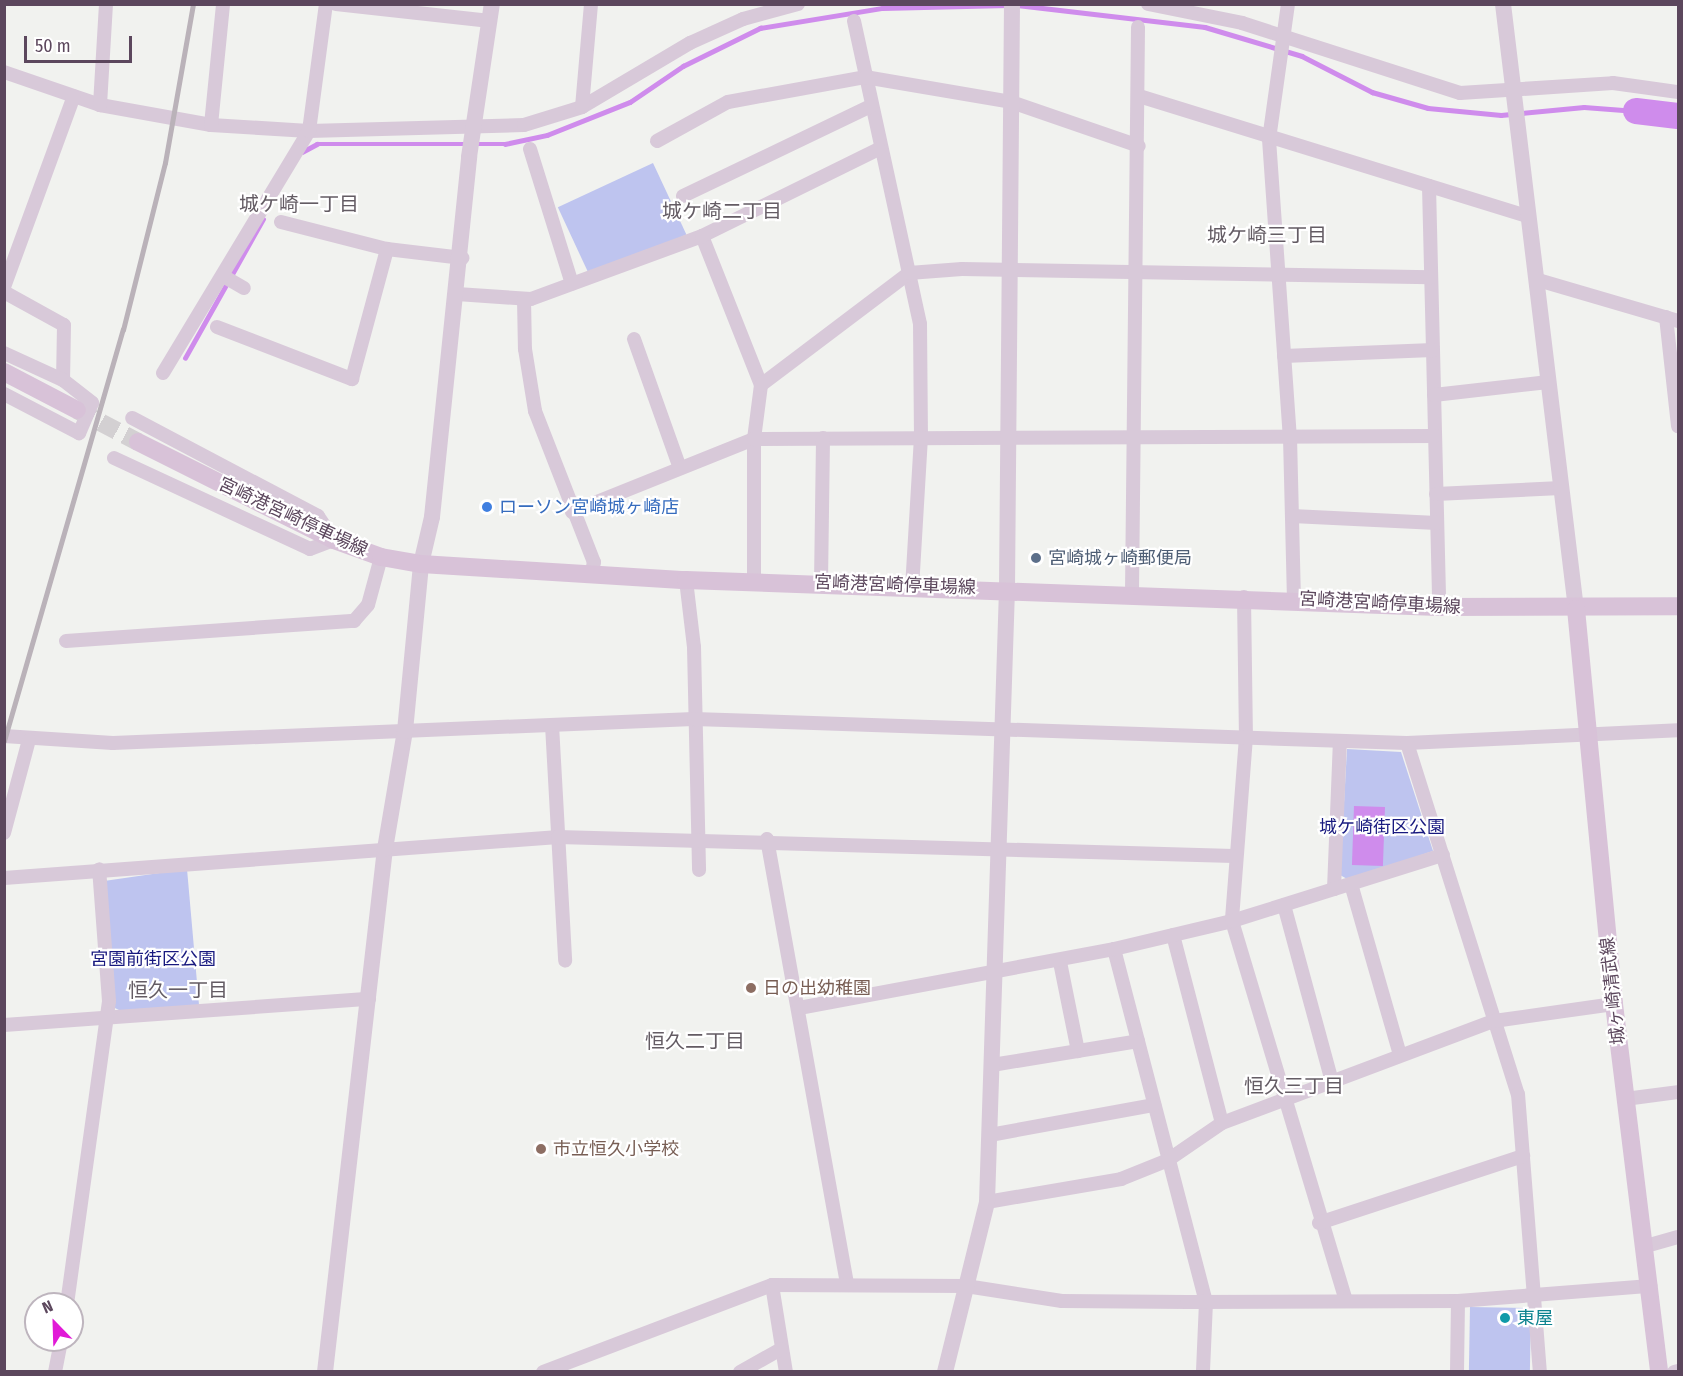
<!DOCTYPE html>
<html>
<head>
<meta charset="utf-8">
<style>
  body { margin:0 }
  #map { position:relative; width:1683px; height:1376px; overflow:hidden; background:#f1f2ef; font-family:"Fira Sans Condensed","Noto Sans JP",sans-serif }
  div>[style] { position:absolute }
  .green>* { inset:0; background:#bec4ef; transform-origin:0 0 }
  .water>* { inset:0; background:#cf8cec; transform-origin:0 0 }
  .stream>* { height:4.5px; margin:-2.25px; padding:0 2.25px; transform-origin:2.25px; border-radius:2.25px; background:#cf8cec }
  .river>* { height:26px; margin:-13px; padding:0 13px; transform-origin:13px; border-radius:13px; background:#cf8cec }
  .secondary-tunnel>* { height:18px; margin-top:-9px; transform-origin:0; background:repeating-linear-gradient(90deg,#d3d0d2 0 18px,transparent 0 27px) }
  .minor>* { height:14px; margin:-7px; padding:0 7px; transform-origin:7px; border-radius:7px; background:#d8c9d9 }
  .tertiary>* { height:16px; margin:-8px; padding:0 8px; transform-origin:8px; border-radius:8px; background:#d8c9d9 }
  .secondary>* { height:18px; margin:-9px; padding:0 9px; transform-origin:9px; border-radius:9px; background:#d8c2d8 }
  .rail>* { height:4.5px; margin:-2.25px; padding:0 2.25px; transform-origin:2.25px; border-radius:2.25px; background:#bab2b9 }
  .dots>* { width:16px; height:16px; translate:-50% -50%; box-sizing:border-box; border:3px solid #fff; border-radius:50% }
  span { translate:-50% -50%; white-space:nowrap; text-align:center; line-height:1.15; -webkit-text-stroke:4.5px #fff; paint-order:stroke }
  .shop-label { font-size:18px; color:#366cbe }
  .left { translate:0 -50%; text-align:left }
  .street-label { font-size:18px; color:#5c475d }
  .service-label { font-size:18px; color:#4e5e75 }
  .park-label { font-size:18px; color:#18197f }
  .education-label { font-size:18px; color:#785e54 }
  .culture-label { font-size:18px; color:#0d838f }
  .neighbourhood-label { font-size:20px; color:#645c64 }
  .frame { position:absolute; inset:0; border:6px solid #5c475d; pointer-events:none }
  .north { position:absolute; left:24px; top:1292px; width:60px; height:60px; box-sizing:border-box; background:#fff; border:2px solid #beb5be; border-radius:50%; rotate:337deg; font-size:16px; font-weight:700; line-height:24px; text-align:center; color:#5c475d }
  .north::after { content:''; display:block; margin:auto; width:21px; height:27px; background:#e11ad7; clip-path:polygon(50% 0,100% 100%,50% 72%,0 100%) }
  .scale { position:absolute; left:24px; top:36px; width:108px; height:27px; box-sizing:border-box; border:3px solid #5c475d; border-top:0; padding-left:8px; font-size:18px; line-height:21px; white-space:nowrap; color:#5c475d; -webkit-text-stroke:4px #fff; paint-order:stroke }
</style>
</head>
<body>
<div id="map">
  <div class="green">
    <i style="left:653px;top:163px;width:79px;height:105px;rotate:65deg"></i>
    <i style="clip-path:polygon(1347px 749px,1401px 752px,1433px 851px,1349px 880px,1340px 875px)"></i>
    <i style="clip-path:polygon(187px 869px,199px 1005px,121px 1011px,115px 1008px,104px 881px)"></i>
    <i style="left:1470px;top:1307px;width:61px;height:65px;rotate:1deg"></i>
  </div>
  <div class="water">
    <i style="left:1354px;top:806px;width:31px;height:59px;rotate:2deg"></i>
  </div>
  <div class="stream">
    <i style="left:1017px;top:5px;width:189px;rotate:6.7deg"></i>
    <i style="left:1205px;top:27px;width:101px;rotate:16.6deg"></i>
    <i style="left:1302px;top:56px;width:79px;rotate:27.2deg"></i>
    <i style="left:1372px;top:92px;width:58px;rotate:15.9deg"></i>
    <i style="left:1428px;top:108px;width:73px;rotate:5.5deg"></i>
    <i style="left:1501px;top:115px;width:83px;rotate:-5.5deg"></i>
    <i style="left:1584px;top:107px;width:52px;rotate:4.4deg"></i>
    <i style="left:302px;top:152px;width:17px;rotate:-28deg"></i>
    <i style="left:317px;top:144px;width:188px"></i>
    <i style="left:505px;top:144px;width:43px;rotate:-12.1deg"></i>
    <i style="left:547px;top:135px;width:89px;rotate:-21.7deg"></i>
    <i style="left:630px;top:102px;width:64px;rotate:-34.2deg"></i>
    <i style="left:683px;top:66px;width:86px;rotate:-26.3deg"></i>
    <i style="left:760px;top:28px;width:124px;rotate:-9.3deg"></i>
    <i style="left:882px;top:8px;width:126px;rotate:-1.4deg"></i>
    <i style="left:185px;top:358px;width:159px;rotate:-60.7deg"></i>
  </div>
  <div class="river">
    <i style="left:1636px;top:111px;width:42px;rotate:6.8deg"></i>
  </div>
  <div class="secondary-tunnel">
    <i style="left:77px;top:410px;width:69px;rotate:27.7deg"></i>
  </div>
  <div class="minor">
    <i style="left:336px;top:4px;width:155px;rotate:6.3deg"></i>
    <i style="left:1148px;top:4px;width:96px;rotate:11.4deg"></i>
    <i style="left:1242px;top:23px;width:229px;rotate:17.8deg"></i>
    <i style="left:1460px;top:93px;width:153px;rotate:-3.7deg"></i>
    <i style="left:1613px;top:83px;width:66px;rotate:7.9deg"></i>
    <i style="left:1288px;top:4px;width:136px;rotate:98deg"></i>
    <i style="left:1269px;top:139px;width:299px;rotate:86deg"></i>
    <i style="left:1290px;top:437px;width:162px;rotate:88.6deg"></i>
    <i style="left:854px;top:21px;width:310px;rotate:77.7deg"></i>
    <i style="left:920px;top:324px;width:113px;rotate:89.5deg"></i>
    <i style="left:921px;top:437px;width:150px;rotate:93.4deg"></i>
    <i style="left:4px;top:72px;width:102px;rotate:19deg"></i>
    <i style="left:100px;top:105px;width:113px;rotate:10.2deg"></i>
    <i style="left:211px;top:125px;width:98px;rotate:3.5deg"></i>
    <i style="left:309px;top:131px;width:215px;rotate:-1.6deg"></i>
    <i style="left:524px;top:125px;width:61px;rotate:-17.2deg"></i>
    <i style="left:582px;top:107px;width:126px;rotate:-30.7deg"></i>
    <i style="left:690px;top:43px;width:58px;rotate:-24.4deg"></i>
    <i style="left:743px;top:19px;width:57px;rotate:-15.3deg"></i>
    <i style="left:1139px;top:96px;width:408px;rotate:17.2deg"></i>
    <i style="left:100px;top:105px;width:101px;rotate:-86.6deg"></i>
    <i style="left:582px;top:107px;width:103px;rotate:-85deg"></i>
    <i style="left:211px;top:125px;width:122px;rotate:-84.3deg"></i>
    <i style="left:657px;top:141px;width:81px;rotate:-28.8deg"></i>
    <i style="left:728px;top:102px;width:139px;rotate:-10.3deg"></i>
    <i style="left:865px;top:77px;width:148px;rotate:9.7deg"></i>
    <i style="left:1011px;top:102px;width:135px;rotate:19deg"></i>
    <i style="left:530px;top:149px;width:141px;rotate:72.7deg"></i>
    <i style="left:1429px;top:186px;width:421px;rotate:88.6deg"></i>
    <i style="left:683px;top:196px;width:208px;rotate:-25.6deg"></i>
    <i style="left:281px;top:222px;width:109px;rotate:14.3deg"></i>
    <i style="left:702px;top:236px;width:160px;rotate:68.4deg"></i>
    <i style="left:761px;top:385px;width:54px;rotate:97.4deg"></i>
    <i style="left:754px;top:439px;width:142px;rotate:90deg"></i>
    <i style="left:223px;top:276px;width:24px;rotate:30deg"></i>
    <i style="left:1538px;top:280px;width:146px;rotate:16.3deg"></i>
    <i style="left:4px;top:287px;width:203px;rotate:-69.9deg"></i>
    <i style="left:4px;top:292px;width:68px;rotate:28.8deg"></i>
    <i style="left:64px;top:325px;width:55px;rotate:91deg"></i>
    <i style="left:457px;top:294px;width:74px;rotate:3.9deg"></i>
    <i style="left:531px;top:299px;width:182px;rotate:-20.2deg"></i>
    <i style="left:702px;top:236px;width:197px;rotate:-26.2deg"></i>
    <i style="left:524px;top:299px;width:50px;rotate:88.9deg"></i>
    <i style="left:525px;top:349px;width:63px;rotate:80.8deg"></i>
    <i style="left:535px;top:411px;width:162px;rotate:68.7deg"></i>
    <i style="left:594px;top:562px;width:14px;rotate:102deg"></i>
    <i style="left:1666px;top:317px;width:110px;rotate:83.7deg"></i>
    <i style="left:217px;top:327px;width:145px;rotate:21.1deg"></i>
    <i style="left:352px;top:379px;width:135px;rotate:-74.9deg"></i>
    <i style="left:387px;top:249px;width:76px;rotate:6.8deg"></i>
    <i style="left:634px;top:339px;width:137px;rotate:70.4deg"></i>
    <i style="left:4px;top:353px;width:65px;rotate:24.6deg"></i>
    <i style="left:63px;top:380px;width:37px;rotate:38deg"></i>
    <i style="left:92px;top:403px;width:33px;rotate:113deg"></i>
    <i style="left:79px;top:433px;width:85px;rotate:-152.5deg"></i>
    <i style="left:1284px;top:356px;width:149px;rotate:-2.3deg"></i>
    <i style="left:163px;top:373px;width:283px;rotate:-58.9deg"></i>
    <i style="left:309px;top:131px;width:128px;rotate:-82.4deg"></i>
    <i style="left:761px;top:385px;width:186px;rotate:-37.1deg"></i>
    <i style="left:909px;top:273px;width:53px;rotate:-4.3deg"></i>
    <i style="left:962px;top:269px;width:469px;rotate:1deg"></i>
    <i style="left:1434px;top:395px;width:115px;rotate:-6.5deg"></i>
    <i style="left:114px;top:458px;width:216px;rotate:24.9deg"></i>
    <i style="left:310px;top:549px;width:26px;rotate:-21deg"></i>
    <i style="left:334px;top:540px;width:29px;rotate:-124deg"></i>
    <i style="left:318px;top:516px;width:210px;rotate:-152.2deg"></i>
    <i style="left:1436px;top:494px;width:125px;rotate:-2.7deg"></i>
    <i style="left:572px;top:512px;width:196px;rotate:-21.9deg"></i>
    <i style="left:754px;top:439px;width:681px;rotate:-0.25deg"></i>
    <i style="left:1292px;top:516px;width:145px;rotate:2.8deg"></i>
    <i style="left:686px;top:580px;width:67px;rotate:83.2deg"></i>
    <i style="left:694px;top:647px;width:223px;rotate:88.7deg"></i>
    <i style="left:821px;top:583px;width:145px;rotate:-89.2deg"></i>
    <i style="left:1132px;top:592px;width:565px;rotate:-89.39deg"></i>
    <i style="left:1244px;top:597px;width:140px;rotate:89.2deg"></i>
    <i style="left:1246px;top:737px;width:185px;rotate:94.4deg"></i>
    <i style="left:1232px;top:921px;width:396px;rotate:73.3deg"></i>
    <i style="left:66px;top:641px;width:289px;rotate:-4deg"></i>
    <i style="left:354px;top:621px;width:21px;rotate:-49deg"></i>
    <i style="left:368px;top:605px;width:50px;rotate:-74.8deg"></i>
    <i style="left:552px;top:725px;width:236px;rotate:86.8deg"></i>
    <i style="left:4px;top:736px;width:109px;rotate:3.7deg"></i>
    <i style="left:113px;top:743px;width:581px;rotate:-2.37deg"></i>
    <i style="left:694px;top:719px;width:713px;rotate:1.93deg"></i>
    <i style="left:1407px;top:743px;width:271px;rotate:-2.7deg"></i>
    <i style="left:1407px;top:743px;width:368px;rotate:72.5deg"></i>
    <i style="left:1518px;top:1094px;width:279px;rotate:85.5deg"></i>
    <i style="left:4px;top:833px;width:96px;rotate:-75deg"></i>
    <i style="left:767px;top:839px;width:453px;rotate:79.8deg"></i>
    <i style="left:4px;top:878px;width:556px;rotate:-4.23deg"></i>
    <i style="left:558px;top:837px;width:676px;rotate:1.61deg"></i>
    <i style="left:1351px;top:884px;width:178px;rotate:74deg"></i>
    <i style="left:1334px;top:889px;width:148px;rotate:-87.7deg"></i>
    <i style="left:1284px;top:905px;width:183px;rotate:74.8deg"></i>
    <i style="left:1173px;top:935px;width:194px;rotate:75.4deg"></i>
    <i style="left:1114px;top:949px;width:365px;rotate:75.4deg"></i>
    <i style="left:1206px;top:1302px;width:70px;rotate:92.5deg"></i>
    <i style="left:1060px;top:962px;width:91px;rotate:78.6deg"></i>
    <i style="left:799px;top:1008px;width:320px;rotate:-10.6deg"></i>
    <i style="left:1114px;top:949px;width:121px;rotate:-13.3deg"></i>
    <i style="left:1232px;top:921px;width:221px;rotate:-17.4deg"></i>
    <i style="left:4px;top:1025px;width:366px;rotate:-4.1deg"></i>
    <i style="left:992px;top:1065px;width:148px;rotate:-9.3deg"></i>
    <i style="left:1625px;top:1099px;width:53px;rotate:-7.5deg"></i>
    <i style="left:990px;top:1135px;width:167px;rotate:-10.4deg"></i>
    <i style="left:987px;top:1202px;width:136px;rotate:-9.7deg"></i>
    <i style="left:1121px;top:1179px;width:51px;rotate:-22deg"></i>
    <i style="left:1168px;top:1160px;width:65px;rotate:-34.4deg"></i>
    <i style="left:1222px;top:1123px;width:290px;rotate:-20.6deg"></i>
    <i style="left:1494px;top:1021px;width:121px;rotate:-8.1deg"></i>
    <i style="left:1319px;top:1223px;width:215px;rotate:-18.2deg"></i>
    <i style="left:1646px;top:1246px;width:33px;rotate:-16deg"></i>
    <i style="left:772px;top:1285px;width:88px;rotate:80.9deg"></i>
    <i style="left:67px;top:1304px;width:306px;rotate:-82.1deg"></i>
    <i style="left:109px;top:1001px;width:132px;rotate:-94.3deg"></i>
    <i style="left:55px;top:1372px;width:33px;rotate:-79deg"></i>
    <i style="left:543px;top:1372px;width:245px;rotate:-20.8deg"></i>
    <i style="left:772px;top:1285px;width:194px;rotate:0.3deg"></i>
    <i style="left:966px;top:1286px;width:97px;rotate:8.9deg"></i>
    <i style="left:1062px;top:1301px;width:125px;rotate:0.5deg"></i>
    <i style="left:1187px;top:1302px;width:271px;rotate:-0.2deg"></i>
    <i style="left:1458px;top:1301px;width:193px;rotate:-4.5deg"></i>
    <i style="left:740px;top:1372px;width:47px;rotate:-29.3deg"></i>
    <i style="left:1457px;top:1372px;width:71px;rotate:-89.2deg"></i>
    <i style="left:1674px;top:1372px;width:4px;rotate:-14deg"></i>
  </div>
  <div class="tertiary">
    <i style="left:1503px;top:4px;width:609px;rotate:83.12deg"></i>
    <i style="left:325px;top:1372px;width:526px;rotate:-83.46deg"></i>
    <i style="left:385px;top:849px;width:120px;rotate:-80.4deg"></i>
    <i style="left:405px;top:731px;width:168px;rotate:-84.5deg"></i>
    <i style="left:421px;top:564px;width:48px;rotate:-76.8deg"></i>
    <i style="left:432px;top:517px;width:362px;rotate:-84.1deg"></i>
    <i style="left:469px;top:157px;width:155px;rotate:-81.5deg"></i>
    <i style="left:945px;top:1372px;width:175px;rotate:-76.1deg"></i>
    <i style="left:987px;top:1202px;width:614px;rotate:-88.13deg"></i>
    <i style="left:1007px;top:588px;width:584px;rotate:-89.51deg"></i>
  </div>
  <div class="secondary">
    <i style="left:4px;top:372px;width:82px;rotate:27.5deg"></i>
    <i style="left:138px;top:442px;width:219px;rotate:26.6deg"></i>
    <i style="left:334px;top:540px;width:50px;rotate:19.9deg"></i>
    <i style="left:381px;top:557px;width:41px;rotate:9.9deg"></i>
    <i style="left:421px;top:564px;width:265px;rotate:3.5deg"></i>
    <i style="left:686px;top:580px;width:753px;rotate:2.05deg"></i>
    <i style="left:1439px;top:607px;width:239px;rotate:-0.2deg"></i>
    <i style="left:1576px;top:609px;width:397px;rotate:84.5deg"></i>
    <i style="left:1614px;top:1004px;width:371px;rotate:83deg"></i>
  </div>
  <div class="rail">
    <i style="left:4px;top:741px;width:428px;rotate:-73.9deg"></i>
    <i style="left:123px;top:330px;width:172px;rotate:-75.9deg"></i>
    <i style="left:165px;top:163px;width:161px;rotate:-80deg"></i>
  </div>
  <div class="dots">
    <i style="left:487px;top:507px;background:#3f7fe0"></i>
    <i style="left:1036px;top:558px;background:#5c6f8a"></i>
    <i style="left:751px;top:988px;background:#8d6e63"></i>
    <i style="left:541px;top:1149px;background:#8d6e63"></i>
    <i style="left:1505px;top:1318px;background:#0f9aa8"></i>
  </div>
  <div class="shop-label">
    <span class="left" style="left:499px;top:507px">ローソン宮崎城ヶ崎店</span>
  </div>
  <div class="street-label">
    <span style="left:293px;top:517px;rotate:25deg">宮崎港宮崎停車場線</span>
    <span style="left:895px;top:585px;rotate:2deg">宮崎港宮崎停車場線</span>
    <span style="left:1380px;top:603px;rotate:3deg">宮崎港宮崎停車場線</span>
    <span style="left:1613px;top:991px;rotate:-96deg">城ヶ崎清武線</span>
  </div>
  <div class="service-label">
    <span class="left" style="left:1048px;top:558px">宮崎城ヶ崎郵便局</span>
  </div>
  <div class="park-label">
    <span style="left:1382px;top:827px">城ケ崎街区公園</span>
    <span style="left:153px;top:959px">宮園前街区公園</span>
  </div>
  <div class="education-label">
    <span class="left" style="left:763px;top:988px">日の出幼稚園</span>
    <span class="left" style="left:553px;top:1149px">市立恒久小学校</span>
  </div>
  <div class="culture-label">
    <span class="left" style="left:1517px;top:1318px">東屋</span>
  </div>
  <div class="neighbourhood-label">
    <span style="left:299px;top:204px">城ケ崎一丁目</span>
    <span style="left:722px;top:211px">城ケ崎二丁目</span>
    <span style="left:1267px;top:235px">城ケ崎三丁目</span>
    <span style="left:178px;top:990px">恒久一丁目</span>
    <span style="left:695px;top:1041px">恒久二丁目</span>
    <span style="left:1294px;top:1086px">恒久三丁目</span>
  </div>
  <div class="frame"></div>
  <div class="north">N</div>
  <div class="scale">50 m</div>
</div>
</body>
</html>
